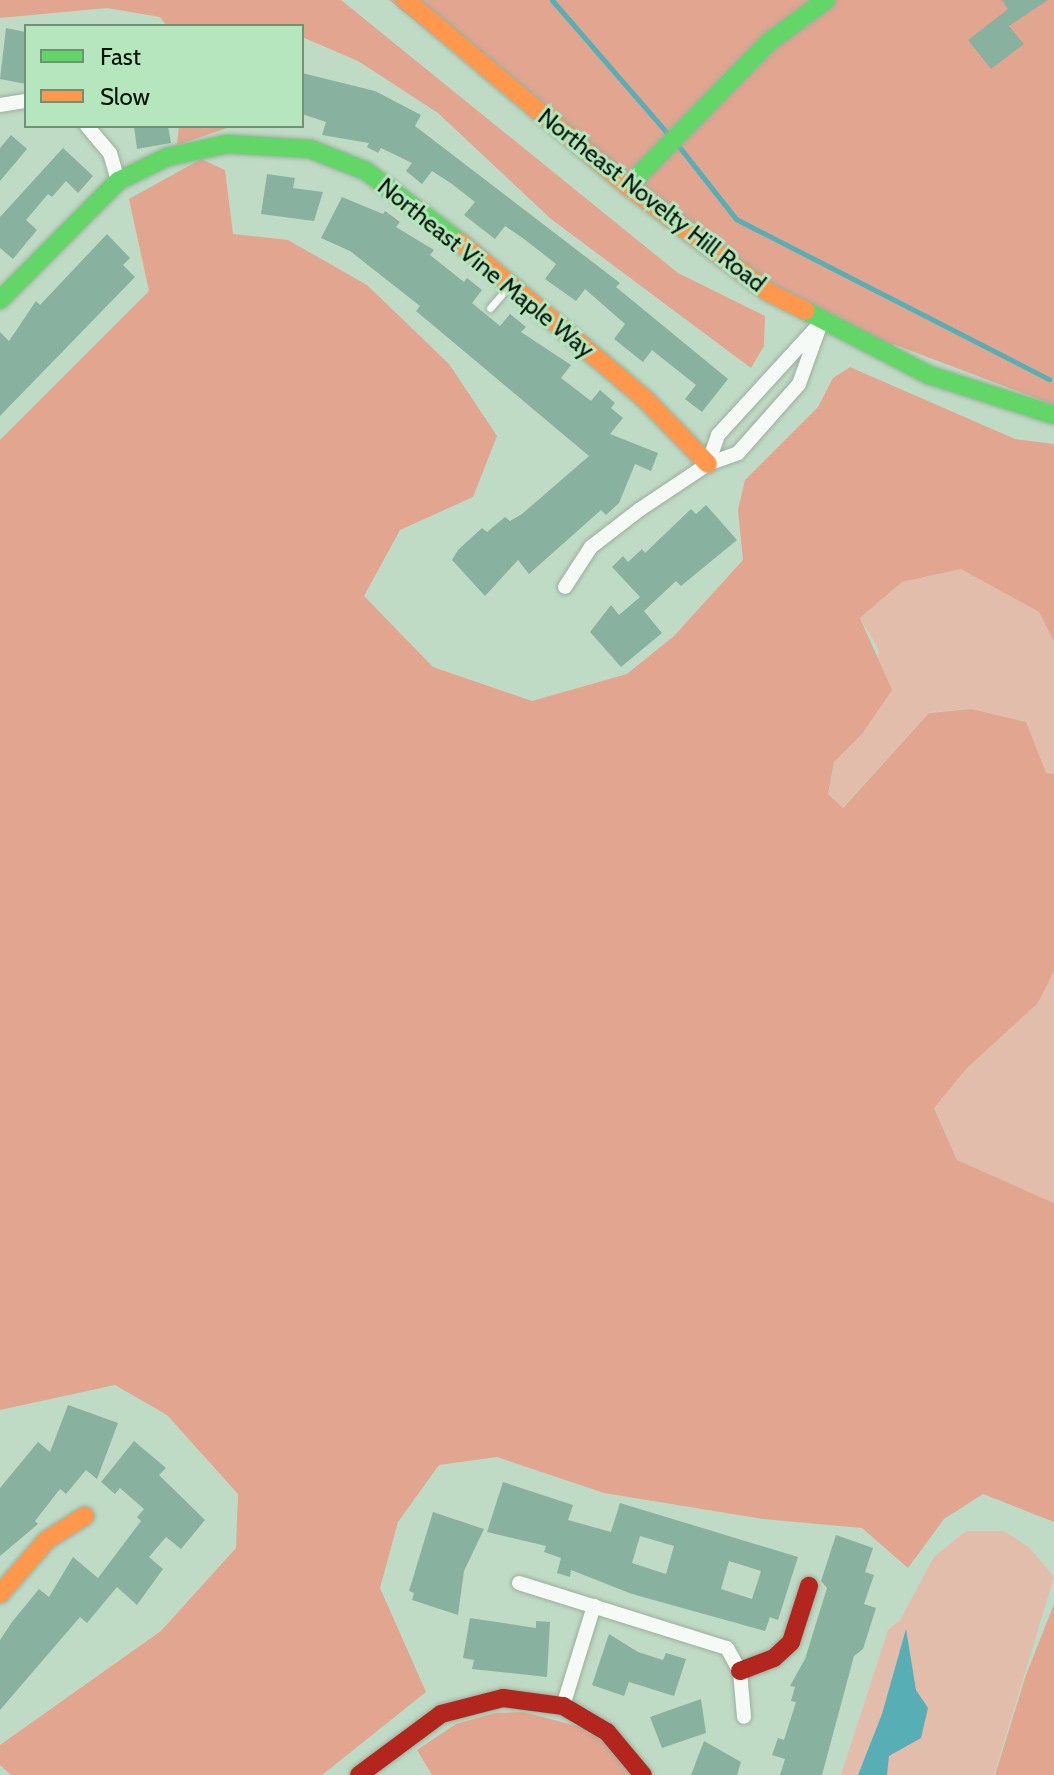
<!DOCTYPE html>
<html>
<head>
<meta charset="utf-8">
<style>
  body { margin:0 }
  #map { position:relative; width:1054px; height:1775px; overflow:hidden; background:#c0dbc5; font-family:Cabin,sans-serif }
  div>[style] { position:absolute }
  .green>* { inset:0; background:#e3bdab }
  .forest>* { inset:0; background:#e2a590 }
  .water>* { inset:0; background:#57afb5 }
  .stream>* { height:5px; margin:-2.5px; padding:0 2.5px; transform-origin:2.5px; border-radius:2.5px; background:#57afb5 }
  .building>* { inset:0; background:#88b1a0 }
  .roads { filter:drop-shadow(0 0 2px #9aaf9e) drop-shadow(0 0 2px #9aaf9e) }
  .lane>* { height:7px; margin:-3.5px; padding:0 3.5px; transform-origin:3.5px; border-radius:3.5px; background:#f6faf6 }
  .street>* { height:14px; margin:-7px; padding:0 7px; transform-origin:7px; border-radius:7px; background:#f6faf6 }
  .fast>* { height:18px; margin:-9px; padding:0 9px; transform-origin:9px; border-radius:9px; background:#63d668 }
  .slow>* { height:18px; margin:-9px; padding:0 9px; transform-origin:9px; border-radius:9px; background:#ff974d }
  .jam>* { height:18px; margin:-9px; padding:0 9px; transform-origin:9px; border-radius:9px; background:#b3261e }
  span { translate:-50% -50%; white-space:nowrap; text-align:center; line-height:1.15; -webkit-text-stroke:6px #b5e6be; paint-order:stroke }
  .street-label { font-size:24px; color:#021306 }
  .legend { position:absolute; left:24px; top:24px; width:280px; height:104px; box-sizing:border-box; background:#b5e6be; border:2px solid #6d9274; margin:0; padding:10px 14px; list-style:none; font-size:24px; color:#021306 }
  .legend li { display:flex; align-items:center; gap:16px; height:40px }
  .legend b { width:40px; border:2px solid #6d9274 }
</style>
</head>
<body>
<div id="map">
  <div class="green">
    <i style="clip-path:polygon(961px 569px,1039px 612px,1054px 642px,1054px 774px,1046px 773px,971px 709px,930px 712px,842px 808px,828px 794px,834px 762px,862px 734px,879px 650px,860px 618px,902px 582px)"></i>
    <i style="clip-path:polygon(1054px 971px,1054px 1203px,957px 1160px,934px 1107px,966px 1069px,1038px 1003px)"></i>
    <i style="clip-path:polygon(966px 1531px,1004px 1531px,1029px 1547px,1054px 1577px,994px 1775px,841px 1775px,888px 1630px,900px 1620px,934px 1557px)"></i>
  </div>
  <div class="forest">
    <i style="clip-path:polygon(0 0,341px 0,678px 273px,765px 316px,764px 346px,751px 368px,551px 219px,438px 113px,358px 61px,302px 37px,302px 26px,167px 26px,160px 17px,107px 8px,0 18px)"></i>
    <i style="clip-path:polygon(389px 0,1054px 0,1054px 405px,893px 344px,887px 356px,716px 255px)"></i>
    <i style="clip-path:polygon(179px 126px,233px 126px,177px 145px)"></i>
    <i style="clip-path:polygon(201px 159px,225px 170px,233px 234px,288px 240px,367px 285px,449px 364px,497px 436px,473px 497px,400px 530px,364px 596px,433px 667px,532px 701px,627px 674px,674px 636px,743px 560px,738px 510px,745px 480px,818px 407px,833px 378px,850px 367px,1015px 439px,1054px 444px,1054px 642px,1039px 612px,961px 569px,902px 582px,860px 618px,892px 690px,862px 734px,834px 762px,828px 794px,843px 808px,929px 713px,971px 709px,1026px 722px,1046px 773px,1054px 774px,1054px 971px,1038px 1003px,966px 1069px,934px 1108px,957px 1160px,1054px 1203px,1054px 1522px,983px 1494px,944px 1519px,908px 1568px,862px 1528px,763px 1519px,604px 1493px,497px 1457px,439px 1465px,398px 1522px,380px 1588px,426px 1692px,322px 1775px,11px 1775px,0 1765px,0 1745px,161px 1631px,236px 1548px,238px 1494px,167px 1415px,115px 1385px,0 1410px,0 440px,149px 291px,129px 199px)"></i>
    <i style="clip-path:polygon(1054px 1604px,1054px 1775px,995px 1775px,1026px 1675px)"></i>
    <i style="clip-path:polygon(524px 1712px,584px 1728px,609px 1746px,635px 1775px,432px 1775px,417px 1750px,456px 1724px,495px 1713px)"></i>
  </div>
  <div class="water">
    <i style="clip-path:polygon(906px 1629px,916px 1690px,928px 1708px,921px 1738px,889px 1756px,887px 1775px,858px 1775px,882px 1714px)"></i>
  </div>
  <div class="stream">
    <i style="left:552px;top:0;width:180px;rotate:49.1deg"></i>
    <i style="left:677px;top:144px;width:95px;rotate:51.8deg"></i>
    <i style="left:736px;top:219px;width:352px;rotate:27.1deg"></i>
  </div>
  <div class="building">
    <i style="clip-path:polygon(1002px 0,1048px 0,1009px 26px,1024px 44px,991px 69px,968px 40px,1008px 9px)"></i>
    <i style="clip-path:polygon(6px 28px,26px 32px,26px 84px,0 79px)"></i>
    <i style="clip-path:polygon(302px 73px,375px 91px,421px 115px,415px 126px,620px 283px,616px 287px,728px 379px,702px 412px,685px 399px,696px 385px,652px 350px,643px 362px,614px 339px,625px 324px,585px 289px,576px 301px,545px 279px,556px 264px,524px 239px,505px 226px,495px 239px,464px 215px,475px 202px,452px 184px,432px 171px,422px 184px,406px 171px,412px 163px,381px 148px,378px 153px,367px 147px,369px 143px,322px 135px,326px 122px,302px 114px)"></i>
    <i style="clip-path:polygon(134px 126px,168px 126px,171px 143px,137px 149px)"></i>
    <i style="clip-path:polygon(11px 135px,27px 149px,0 181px,0 148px)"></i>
    <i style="clip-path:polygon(63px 148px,93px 176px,78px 193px,66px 181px,52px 197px,48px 194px,26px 220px,37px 230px,13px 259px,0 248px,0 217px)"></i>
    <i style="clip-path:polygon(267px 174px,295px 178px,293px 188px,323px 192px,314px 221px,261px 214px)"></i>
    <i style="clip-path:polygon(342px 197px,383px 214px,385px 211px,400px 222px,396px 227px,434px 250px,430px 255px,464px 282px,467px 278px,482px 290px,472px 303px,500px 326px,510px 314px,526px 327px,521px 332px,571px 365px,561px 378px,591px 401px,600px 390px,615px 403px,611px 408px,623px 418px,610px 434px,658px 453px,651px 471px,635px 464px,619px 503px,606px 515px,601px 510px,529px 574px,518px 560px,485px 596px,452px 560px,458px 550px,482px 528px,487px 532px,505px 517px,510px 521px,522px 514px,589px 456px,416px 311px,420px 306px,350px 251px,321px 238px)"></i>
    <i style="clip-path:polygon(107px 234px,130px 258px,123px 265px,135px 277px,0 416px,0 332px,9px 341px,36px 301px,40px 305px)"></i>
    <i style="clip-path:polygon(706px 505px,737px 540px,681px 586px,676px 581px,644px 611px,662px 633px,621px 667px,590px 632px,611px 605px,619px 615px,640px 597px,612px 567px,623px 556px,628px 562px,642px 549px,645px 553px,691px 509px,696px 514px)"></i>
    <i style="clip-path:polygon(68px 1405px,118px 1423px,97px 1479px,86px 1470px,66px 1494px,60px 1489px,35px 1521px,38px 1524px,0 1556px,0 1488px,38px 1442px,50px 1452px)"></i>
    <i style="clip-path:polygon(134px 1441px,166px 1468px,159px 1475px,205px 1520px,181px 1549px,166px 1537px,149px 1557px,163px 1569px,137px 1605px,117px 1587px,87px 1623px,80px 1617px,0 1710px,0 1640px,12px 1622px,39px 1589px,49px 1597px,73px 1557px,98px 1578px,141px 1521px,137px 1517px,144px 1509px,120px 1488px,115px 1494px,101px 1482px)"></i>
    <i style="clip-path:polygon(evenodd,503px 1482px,573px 1505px,568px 1520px,611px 1532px,620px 1503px,798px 1557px,778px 1620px,770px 1617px,765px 1631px,632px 1594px,571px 1570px,570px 1577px,557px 1573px,561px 1558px,544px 1552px,546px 1546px,487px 1532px,503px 1482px,640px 1536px,674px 1546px,666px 1574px,632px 1563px,640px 1536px,503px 1482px,729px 1561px,761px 1571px,752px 1599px,721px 1589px,729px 1561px)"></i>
    <i style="clip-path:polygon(433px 1512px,484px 1529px,464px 1571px,458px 1615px,412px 1600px,414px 1593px,409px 1591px)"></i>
    <i style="clip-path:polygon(836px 1535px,873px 1548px,865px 1572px,874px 1575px,864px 1604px,876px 1608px,863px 1649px,854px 1656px,822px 1775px,780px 1775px,785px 1759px,772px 1755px,778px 1738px,784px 1740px,796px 1702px,791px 1701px,795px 1687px,790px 1686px,805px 1659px,827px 1588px,821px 1581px)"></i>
    <i style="clip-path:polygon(470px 1618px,536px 1628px,536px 1621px,550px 1622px,547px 1677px,472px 1669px,474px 1660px,463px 1658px)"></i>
    <i style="clip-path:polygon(609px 1634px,638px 1652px,663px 1660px,666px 1653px,686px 1659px,674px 1696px,629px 1682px,624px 1696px,592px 1685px)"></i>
    <i style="clip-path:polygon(701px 1699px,706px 1733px,662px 1748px,650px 1717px)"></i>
    <i style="clip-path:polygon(704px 1741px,741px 1762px,737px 1775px,691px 1775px)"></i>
  </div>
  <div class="roads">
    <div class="lane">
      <i style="left:490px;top:308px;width:29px;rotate:-49deg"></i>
    </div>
    <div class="street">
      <i style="left:0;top:105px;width:26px;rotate:-9deg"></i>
      <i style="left:87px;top:126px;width:35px;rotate:50deg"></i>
      <i style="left:110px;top:153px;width:29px;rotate:74deg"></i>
      <i style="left:708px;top:464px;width:31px;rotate:-71deg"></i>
      <i style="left:718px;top:435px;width:145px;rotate:-47.5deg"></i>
      <i style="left:565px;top:587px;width:48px;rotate:-57deg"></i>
      <i style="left:591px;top:547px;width:61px;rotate:-37.6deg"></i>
      <i style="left:639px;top:510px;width:83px;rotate:-33.7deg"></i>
      <i style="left:708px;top:464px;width:32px;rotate:-20deg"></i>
      <i style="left:738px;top:453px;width:92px;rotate:-48.5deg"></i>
      <i style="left:799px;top:384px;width:65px;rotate:-70.2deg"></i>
      <i style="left:519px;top:1583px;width:218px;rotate:17.4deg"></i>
      <i style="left:727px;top:1648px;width:26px;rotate:61deg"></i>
      <i style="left:740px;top:1671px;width:46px;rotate:85deg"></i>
      <i style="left:563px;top:1706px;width:105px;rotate:-72.8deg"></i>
    </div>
    <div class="fast">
      <i style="left:628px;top:186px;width:202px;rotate:-45.6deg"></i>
      <i style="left:769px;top:42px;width:71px;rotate:-36.4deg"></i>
      <i style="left:0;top:300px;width:168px;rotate:-45.2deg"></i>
      <i style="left:118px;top:181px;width:55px;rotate:-26.1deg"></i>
      <i style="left:167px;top:157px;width:61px;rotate:-12.2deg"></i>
      <i style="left:227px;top:144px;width:83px;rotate:3.4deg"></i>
      <i style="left:310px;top:149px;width:60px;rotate:21.4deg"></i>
      <i style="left:366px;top:171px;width:118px;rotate:37.1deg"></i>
      <i style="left:806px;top:311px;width:139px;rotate:27.5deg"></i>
      <i style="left:929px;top:375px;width:131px;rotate:17.7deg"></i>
    </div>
    <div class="slow">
      <i style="left:406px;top:0;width:290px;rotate:40deg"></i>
      <i style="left:628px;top:186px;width:176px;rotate:37.1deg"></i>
      <i style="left:768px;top:292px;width:42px;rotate:26.6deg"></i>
      <i style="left:460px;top:242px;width:244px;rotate:40.3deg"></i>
      <i style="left:646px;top:400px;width:89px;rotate:45.9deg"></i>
      <i style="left:0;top:1594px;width:72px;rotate:-49deg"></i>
      <i style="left:47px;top:1540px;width:45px;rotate:-32.3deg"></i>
    </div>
    <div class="jam">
      <i style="left:740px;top:1671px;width:36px;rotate:-21deg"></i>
      <i style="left:774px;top:1658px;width:23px;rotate:-43deg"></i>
      <i style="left:791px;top:1642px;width:59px;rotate:-72.2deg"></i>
      <i style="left:359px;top:1775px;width:102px;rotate:-36.6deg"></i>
      <i style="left:441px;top:1714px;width:64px;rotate:-14.5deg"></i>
      <i style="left:503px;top:1698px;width:61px;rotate:7.6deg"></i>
      <i style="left:563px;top:1706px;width:51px;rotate:30.6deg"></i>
      <i style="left:607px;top:1732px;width:56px;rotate:50.1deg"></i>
    </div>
  </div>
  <div class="street-label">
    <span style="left:652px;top:200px;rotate:38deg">Northeast Novelty Hill Road</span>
    <span style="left:486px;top:268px;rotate:39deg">Northeast Vine Maple Way</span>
  </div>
  <ul class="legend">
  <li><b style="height:10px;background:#63d668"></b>Fast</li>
  <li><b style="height:10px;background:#ff974d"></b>Slow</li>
  </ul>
</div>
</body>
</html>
